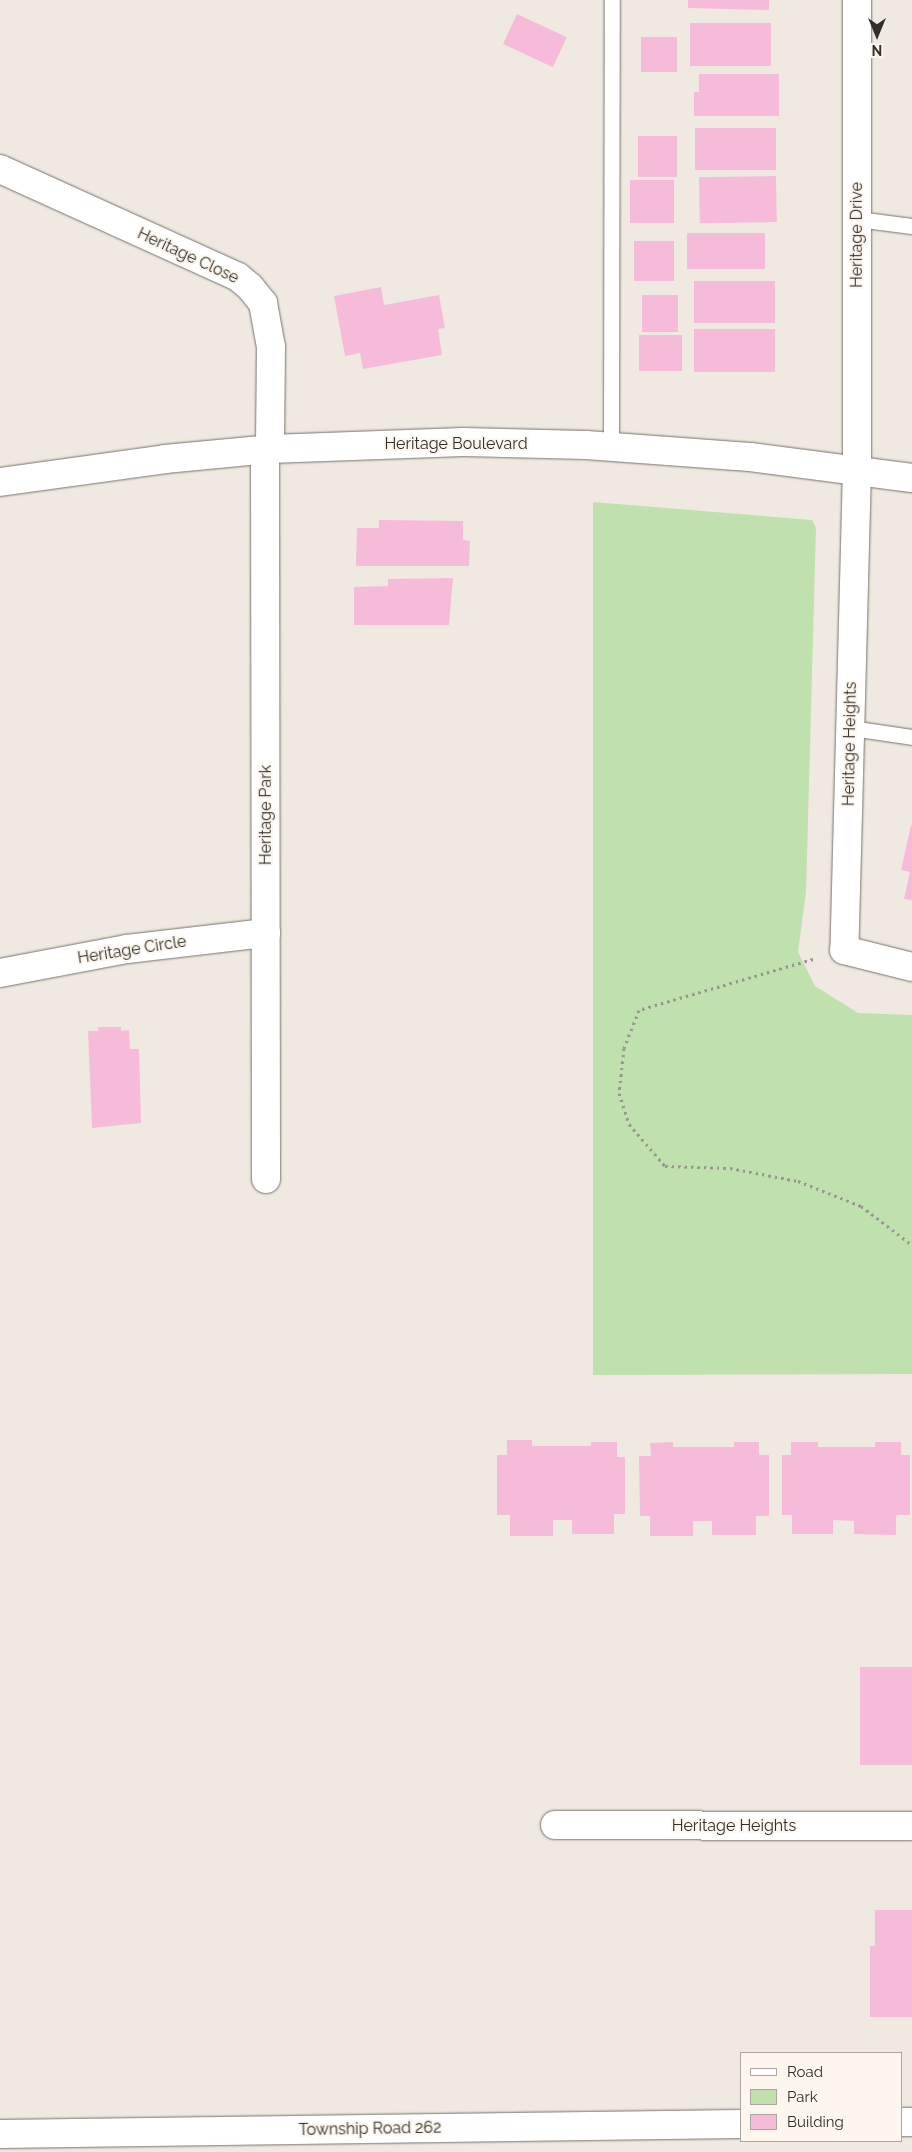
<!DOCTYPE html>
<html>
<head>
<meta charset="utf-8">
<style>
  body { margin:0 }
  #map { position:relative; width:912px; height:2152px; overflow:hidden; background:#efe9e1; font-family:Raleway,sans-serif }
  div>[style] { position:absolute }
  .green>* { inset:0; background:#c0e1ad }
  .building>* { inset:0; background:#f7bbda; transform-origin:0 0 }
  .path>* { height:3px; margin-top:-1.5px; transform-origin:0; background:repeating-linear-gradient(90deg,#9a9690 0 2.5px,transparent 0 6.5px) }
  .roads { filter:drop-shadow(0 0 1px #77726b) drop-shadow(0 0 1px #77726b) }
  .lane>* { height:15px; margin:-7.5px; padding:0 7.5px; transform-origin:7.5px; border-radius:7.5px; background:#fff }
  .street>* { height:28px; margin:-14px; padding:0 14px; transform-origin:14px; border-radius:14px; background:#fff }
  span { translate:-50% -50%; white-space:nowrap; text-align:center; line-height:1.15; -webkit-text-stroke:4px #fcf6ee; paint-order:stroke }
  .street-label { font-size:16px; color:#312f2c }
  .legend { position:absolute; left:740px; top:2052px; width:162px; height:90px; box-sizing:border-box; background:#fcf6ee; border:1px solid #aba6a0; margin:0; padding:6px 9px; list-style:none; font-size:15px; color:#312f2c }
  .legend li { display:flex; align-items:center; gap:10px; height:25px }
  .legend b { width:25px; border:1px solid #aba6a0 }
  .north { position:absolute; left:852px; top:10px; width:50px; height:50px; -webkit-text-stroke:4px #fcf6ee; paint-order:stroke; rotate:180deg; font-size:14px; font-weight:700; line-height:20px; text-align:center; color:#312f2c }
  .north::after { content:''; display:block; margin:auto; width:18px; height:22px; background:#312f2c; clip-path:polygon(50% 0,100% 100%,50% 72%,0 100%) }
</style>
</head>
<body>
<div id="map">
  <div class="green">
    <i style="clip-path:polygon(593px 502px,812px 520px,816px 528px,806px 892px,798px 952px,815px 986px,858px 1013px,912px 1015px,912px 1374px,593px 1375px)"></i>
  </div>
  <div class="building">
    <i style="clip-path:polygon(688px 0,769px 0,769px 10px,688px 8px)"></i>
    <i style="left:517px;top:14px;width:55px;height:33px;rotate:25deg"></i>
    <i style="left:690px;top:23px;width:81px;height:43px"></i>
    <i style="left:641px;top:37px;width:36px;height:35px"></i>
    <i style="clip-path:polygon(699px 74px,779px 74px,779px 116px,694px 116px,694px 92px,699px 92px)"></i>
    <i style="left:695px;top:128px;width:81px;height:42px"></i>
    <i style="left:638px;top:136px;width:39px;height:41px"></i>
    <i style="left:776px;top:176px;width:46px;height:77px;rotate:89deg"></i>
    <i style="left:630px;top:180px;width:44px;height:43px"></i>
    <i style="left:687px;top:233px;width:78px;height:36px"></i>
    <i style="left:634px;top:241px;width:40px;height:40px"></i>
    <i style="left:694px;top:281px;width:81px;height:42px"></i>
    <i style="clip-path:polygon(381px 287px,384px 305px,439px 295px,445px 328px,438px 329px,442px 355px,363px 369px,360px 353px,345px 356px,334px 296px)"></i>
    <i style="left:642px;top:295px;width:36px;height:37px"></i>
    <i style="left:694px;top:329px;width:81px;height:43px"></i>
    <i style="left:639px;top:335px;width:43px;height:36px"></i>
    <i style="clip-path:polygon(379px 520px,463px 521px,463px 540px,470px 541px,469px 566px,356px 566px,357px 528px,379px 528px)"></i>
    <i style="clip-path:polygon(453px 578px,449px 625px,354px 625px,354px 587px,388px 586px,388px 579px)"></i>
    <i style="clip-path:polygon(911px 825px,912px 825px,912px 900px,904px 899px,910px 872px,901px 870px)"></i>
    <i style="clip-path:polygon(98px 1027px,121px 1027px,121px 1031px,129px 1030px,130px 1049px,139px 1049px,141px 1123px,92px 1128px,88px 1031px,98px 1031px)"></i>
    <i style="clip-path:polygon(507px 1440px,532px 1440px,532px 1446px,591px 1446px,591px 1442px,617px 1442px,617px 1457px,625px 1457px,625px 1514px,614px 1514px,614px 1534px,572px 1534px,572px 1520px,553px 1520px,553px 1536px,510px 1536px,510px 1515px,497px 1515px,497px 1455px,507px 1455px)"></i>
    <i style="clip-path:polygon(673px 1442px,673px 1447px,734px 1447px,734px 1442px,759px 1442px,759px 1455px,769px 1455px,769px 1516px,756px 1516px,756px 1535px,712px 1535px,712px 1521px,693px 1521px,693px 1536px,650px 1536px,650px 1516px,640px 1516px,639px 1456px,651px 1456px,650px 1443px)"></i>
    <i style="clip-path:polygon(791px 1442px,818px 1442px,818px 1447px,875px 1447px,875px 1442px,901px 1442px,901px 1455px,910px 1455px,910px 1515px,896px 1515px,896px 1535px,854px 1534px,854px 1521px,833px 1520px,833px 1534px,792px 1534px,792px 1515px,782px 1515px,782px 1455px,791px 1455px)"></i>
    <i style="left:860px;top:1667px;width:52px;height:98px"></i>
    <i style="clip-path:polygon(875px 1910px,912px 1910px,912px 2017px,870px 2017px,870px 1946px,875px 1946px)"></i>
  </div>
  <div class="path">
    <i style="left:813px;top:959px;width:181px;rotate:163.7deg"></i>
    <i style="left:639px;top:1010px;width:41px;rotate:111.5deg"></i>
    <i style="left:624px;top:1048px;width:45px;rotate:96.3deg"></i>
    <i style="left:619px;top:1093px;width:33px;rotate:72deg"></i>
    <i style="left:629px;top:1124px;width:55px;rotate:49.4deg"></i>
    <i style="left:665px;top:1166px;width:65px;rotate:1.8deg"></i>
    <i style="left:730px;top:1168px;width:69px;rotate:10.8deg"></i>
    <i style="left:798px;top:1181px;width:68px;rotate:21.6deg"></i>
    <i style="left:861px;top:1206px;width:64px;rotate:37.4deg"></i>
  </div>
  <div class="roads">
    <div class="lane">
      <i style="left:857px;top:219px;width:55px;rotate:7.3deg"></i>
      <i style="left:611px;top:447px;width:447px;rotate:-89.9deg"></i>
      <i style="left:851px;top:728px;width:62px;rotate:8.4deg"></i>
    </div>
    <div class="street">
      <i style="left:857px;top:0;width:469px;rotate:90deg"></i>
      <i style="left:857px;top:469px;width:481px;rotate:91.5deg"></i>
      <i style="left:844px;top:950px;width:70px;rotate:14deg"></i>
      <i style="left:0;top:169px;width:261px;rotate:24.4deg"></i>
      <i style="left:238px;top:277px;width:16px;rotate:40deg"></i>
      <i style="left:250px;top:287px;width:21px;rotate:51deg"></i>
      <i style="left:263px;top:303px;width:45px;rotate:79.7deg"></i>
      <i style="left:271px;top:347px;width:102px;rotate:90.6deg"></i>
      <i style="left:265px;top:450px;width:729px;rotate:89.92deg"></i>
      <i style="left:0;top:482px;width:167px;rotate:-7.9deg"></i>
      <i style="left:165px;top:459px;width:105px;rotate:-5.4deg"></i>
      <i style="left:270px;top:449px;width:193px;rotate:-2.1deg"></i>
      <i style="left:463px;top:442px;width:123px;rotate:1.4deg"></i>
      <i style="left:586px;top:445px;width:164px;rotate:4.2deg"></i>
      <i style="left:750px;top:457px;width:163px;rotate:7.4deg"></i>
      <i style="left:0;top:973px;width:129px;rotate:-10.7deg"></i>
      <i style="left:127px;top:949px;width:140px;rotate:-6.6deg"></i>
      <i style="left:555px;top:1825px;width:357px;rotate:0.2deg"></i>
      <i style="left:901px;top:2122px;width:11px"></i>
      <i style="left:0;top:2134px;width:741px;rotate:-0.77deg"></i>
    </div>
  </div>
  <div class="street-label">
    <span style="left:857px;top:235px;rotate:-90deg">Heritage Drive</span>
    <span style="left:188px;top:256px;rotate:25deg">Heritage Close</span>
    <span style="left:456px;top:444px">Heritage Boulevard</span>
    <span style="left:850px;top:744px;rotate:-89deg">Heritage Heights</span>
    <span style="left:266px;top:815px;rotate:-90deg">Heritage Park</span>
    <span style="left:132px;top:950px;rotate:-9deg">Heritage Circle</span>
    <span style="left:734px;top:1826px">Heritage Heights</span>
    <span style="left:370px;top:2129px;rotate:-1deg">Township Road 262</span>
  </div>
  <ul class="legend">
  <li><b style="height:6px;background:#fff"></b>Road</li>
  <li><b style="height:14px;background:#c0e1ad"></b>Park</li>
  <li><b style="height:14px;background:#f7bbda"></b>Building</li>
  </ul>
  <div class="north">N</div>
</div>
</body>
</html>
